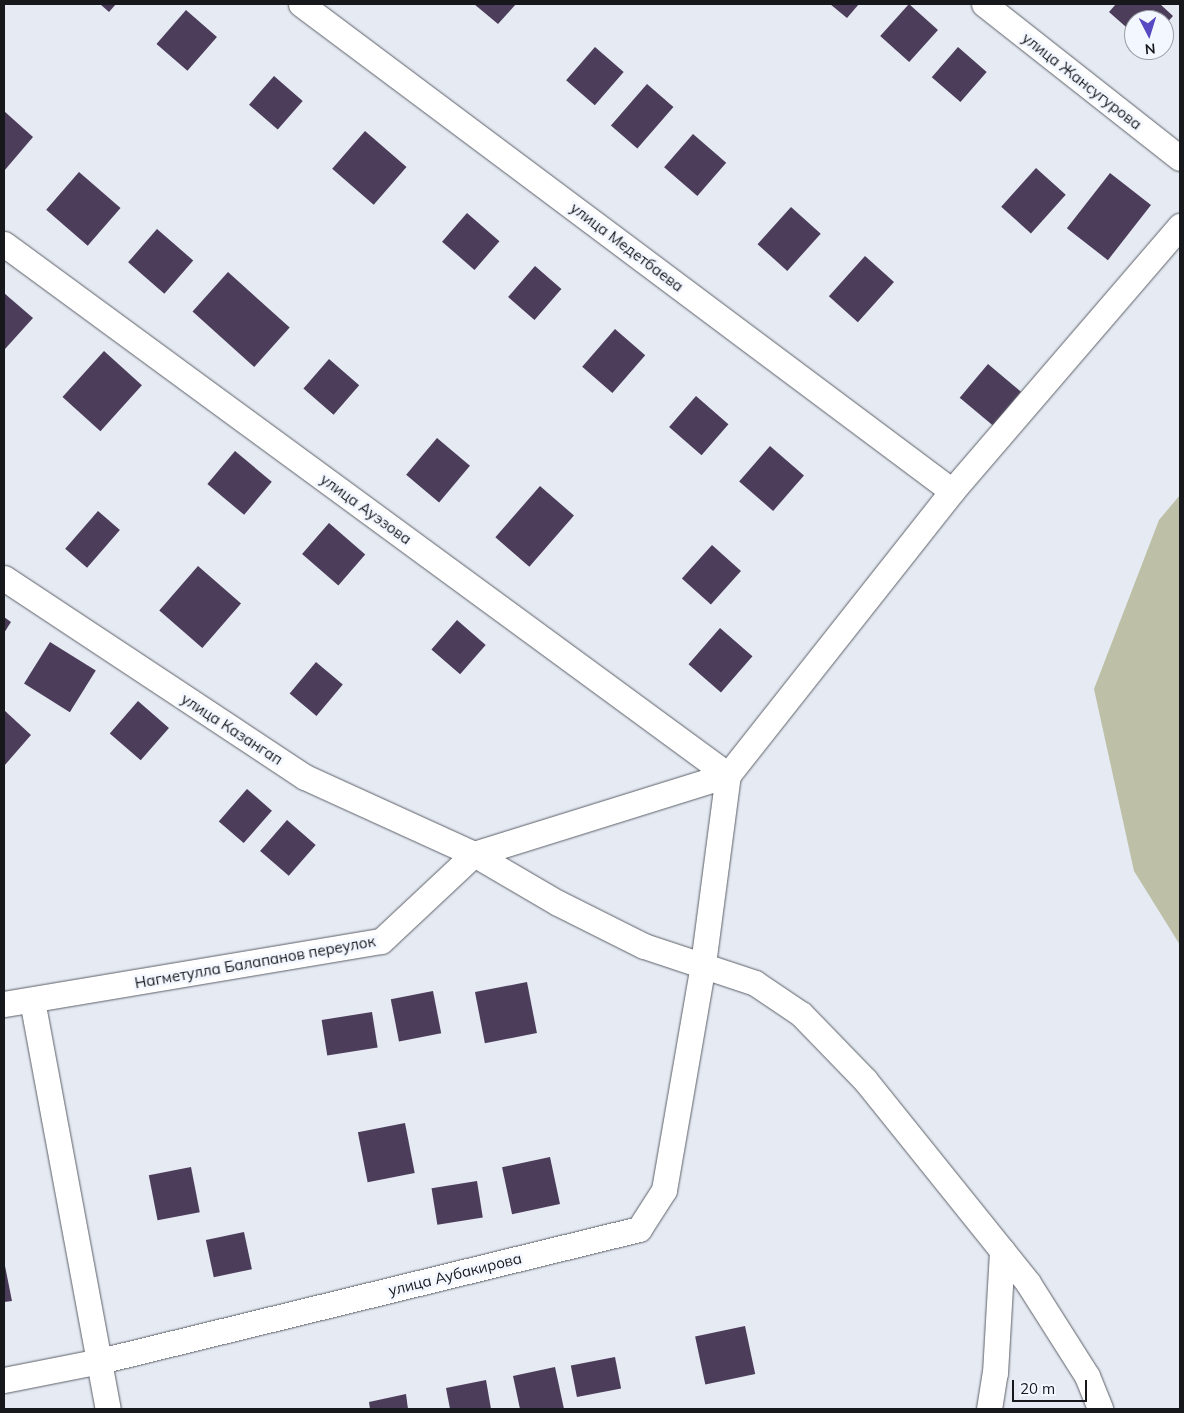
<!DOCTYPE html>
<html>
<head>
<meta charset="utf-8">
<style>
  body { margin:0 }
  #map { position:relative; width:1184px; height:1413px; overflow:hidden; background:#e5eaf3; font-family:Mulish,sans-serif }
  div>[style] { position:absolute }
  .green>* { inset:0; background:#bdc0a6 }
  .building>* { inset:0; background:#4c3d5b; transform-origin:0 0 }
  .roads { filter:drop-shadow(0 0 1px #5d6068) drop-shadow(0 0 1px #5d6068) }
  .street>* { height:25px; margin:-12.5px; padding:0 12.5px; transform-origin:12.5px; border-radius:12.5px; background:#fff }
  span { translate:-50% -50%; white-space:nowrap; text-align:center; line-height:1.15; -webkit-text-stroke:5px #f3f7ff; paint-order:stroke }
  .street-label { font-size:15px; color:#16181b }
  .frame { position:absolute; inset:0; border:5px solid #16181b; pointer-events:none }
  .north { position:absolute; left:1124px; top:10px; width:50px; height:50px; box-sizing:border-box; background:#f3f7ff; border:1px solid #9b9ea4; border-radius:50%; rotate:175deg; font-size:14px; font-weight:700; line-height:20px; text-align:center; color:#16181b }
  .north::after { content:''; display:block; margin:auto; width:18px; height:22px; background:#5649c1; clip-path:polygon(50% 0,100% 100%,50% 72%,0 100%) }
  .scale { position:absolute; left:1012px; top:1380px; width:75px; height:22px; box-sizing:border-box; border:2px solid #16181b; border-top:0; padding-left:6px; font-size:15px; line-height:18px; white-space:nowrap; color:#16181b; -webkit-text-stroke:4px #f3f7ff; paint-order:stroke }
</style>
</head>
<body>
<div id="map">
  <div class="green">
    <i style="clip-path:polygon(1180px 495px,1180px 945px,1134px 871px,1094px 689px,1159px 520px)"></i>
  </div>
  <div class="building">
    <i style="clip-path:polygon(100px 4px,116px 4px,109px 12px)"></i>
    <i style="clip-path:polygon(474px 4px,516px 4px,498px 24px)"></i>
    <i style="clip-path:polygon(830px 4px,859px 4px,847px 18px)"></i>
    <i style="left:909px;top:4px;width:39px;height:43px;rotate:42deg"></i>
    <i style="clip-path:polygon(1116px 4px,1160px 4px,1173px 16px,1164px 26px,1164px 20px,1134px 20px,1134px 34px,1109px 12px)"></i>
    <i style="left:186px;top:10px;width:41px;height:45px;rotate:41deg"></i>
    <i style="left:595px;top:47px;width:38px;height:44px;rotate:41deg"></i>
    <i style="left:958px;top:47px;width:38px;height:40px;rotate:41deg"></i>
    <i style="left:274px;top:76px;width:38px;height:38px;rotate:41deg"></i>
    <i style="left:647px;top:84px;width:35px;height:55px;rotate:41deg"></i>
    <i style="clip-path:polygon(4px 111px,33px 137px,4px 171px)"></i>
    <i style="left:365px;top:131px;width:55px;height:50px;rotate:41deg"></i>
    <i style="left:693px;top:134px;width:44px;height:44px;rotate:41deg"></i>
    <i style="left:1036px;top:168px;width:40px;height:52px;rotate:42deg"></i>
    <i style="left:79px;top:172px;width:55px;height:50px;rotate:41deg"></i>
    <i style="left:1110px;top:173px;width:52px;height:70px;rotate:38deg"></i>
    <i style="left:791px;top:207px;width:40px;height:50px;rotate:42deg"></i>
    <i style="left:467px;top:213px;width:43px;height:38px;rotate:41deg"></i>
    <i style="left:157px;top:229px;width:48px;height:44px;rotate:41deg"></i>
    <i style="left:865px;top:256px;width:39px;height:54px;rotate:42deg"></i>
    <i style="left:535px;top:266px;width:35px;height:41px;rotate:41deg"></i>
    <i style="left:228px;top:272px;width:83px;height:53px;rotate:42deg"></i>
    <i style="clip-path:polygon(4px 293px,33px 318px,5px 349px,4px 348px)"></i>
    <i style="left:615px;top:329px;width:40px;height:50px;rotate:41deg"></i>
    <i style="left:104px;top:351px;width:51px;height:62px;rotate:42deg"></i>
    <i style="left:329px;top:359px;width:40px;height:39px;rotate:41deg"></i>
    <i style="left:988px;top:364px;width:43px;height:44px;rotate:40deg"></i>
    <i style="left:696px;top:396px;width:43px;height:41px;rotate:41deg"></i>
    <i style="left:437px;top:438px;width:43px;height:48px;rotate:40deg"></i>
    <i style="left:770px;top:446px;width:45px;height:47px;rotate:41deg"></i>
    <i style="left:235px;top:451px;width:48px;height:43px;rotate:40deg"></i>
    <i style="left:540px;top:486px;width:45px;height:68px;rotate:41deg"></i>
    <i style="left:98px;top:511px;width:29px;height:50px;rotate:41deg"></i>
    <i style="left:329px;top:523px;width:48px;height:41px;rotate:41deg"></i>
    <i style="left:712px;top:545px;width:39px;height:45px;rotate:42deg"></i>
    <i style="left:198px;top:566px;width:57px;height:59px;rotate:41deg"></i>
    <i style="clip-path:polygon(4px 617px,11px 622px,4px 633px)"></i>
    <i style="left:457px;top:620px;width:38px;height:39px;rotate:41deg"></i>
    <i style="left:720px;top:628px;width:43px;height:48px;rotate:41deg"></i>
    <i style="left:50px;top:642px;width:54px;height:49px;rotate:32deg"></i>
    <i style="left:316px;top:662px;width:35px;height:41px;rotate:40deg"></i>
    <i style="left:138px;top:701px;width:41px;height:43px;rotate:41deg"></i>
    <i style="clip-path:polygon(4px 710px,31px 735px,4px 766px)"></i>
    <i style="left:247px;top:789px;width:33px;height:43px;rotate:41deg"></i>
    <i style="left:287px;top:820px;width:38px;height:41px;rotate:41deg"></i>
    <i style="left:527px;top:982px;width:52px;height:53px;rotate:79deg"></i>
    <i style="left:433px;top:991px;width:43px;height:43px;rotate:79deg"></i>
    <i style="left:372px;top:1012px;width:36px;height:51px;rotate:81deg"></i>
    <i style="left:405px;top:1123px;width:51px;height:48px;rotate:79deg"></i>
    <i style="left:550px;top:1157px;width:48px;height:49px;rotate:78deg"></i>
    <i style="left:191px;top:1167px;width:46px;height:43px;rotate:79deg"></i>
    <i style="left:477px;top:1181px;width:37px;height:46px;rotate:81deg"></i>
    <i style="left:244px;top:1232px;width:38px;height:39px;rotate:78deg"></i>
    <i style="clip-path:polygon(4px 1261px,12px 1301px,4px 1302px)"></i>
    <i style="left:745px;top:1326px;width:49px;height:51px;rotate:78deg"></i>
    <i style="left:615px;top:1357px;width:32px;height:45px;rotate:79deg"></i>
    <i style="clip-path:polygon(555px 1367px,564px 1409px,520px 1409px,513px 1376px)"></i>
    <i style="clip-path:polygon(486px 1380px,491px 1409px,450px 1409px,446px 1388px)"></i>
    <i style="clip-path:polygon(406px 1394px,408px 1409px,370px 1409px,369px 1402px)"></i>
  </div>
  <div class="roads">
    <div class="street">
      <i style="left:301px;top:4px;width:813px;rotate:36.8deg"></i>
      <i style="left:984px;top:4px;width:249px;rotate:38.2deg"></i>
      <i style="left:4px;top:244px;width:898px;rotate:36.26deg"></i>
      <i style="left:4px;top:578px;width:361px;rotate:33.5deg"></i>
      <i style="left:305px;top:777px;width:186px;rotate:24.5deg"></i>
      <i style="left:474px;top:854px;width:97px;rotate:30.3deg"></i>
      <i style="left:558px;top:903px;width:96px;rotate:26.6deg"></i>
      <i style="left:644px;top:946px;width:117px;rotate:18.4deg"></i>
      <i style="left:755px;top:983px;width:55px;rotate:34deg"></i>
      <i style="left:801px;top:1014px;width:92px;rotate:45.9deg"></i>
      <i style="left:865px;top:1080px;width:260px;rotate:51.2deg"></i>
      <i style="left:1028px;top:1283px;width:110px;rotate:57.6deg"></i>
      <i style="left:1087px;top:1376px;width:35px;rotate:68deg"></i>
      <i style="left:32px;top:1000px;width:416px;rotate:79.5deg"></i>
      <i style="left:4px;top:1004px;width:382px;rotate:-9.5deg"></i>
      <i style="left:381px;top:941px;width:127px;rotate:-43.1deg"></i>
      <i style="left:474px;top:854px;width:266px;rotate:-17.3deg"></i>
      <i style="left:4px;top:1380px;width:98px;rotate:-11.2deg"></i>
      <i style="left:100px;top:1361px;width:555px;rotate:-13.76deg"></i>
      <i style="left:639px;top:1229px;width:46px;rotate:-57.3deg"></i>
      <i style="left:664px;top:1190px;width:229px;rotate:-80.2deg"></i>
      <i style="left:703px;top:964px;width:191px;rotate:-82.5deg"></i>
      <i style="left:728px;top:775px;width:362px;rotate:-51.7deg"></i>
      <i style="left:952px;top:491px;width:350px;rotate:-49.3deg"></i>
      <i style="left:989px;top:1409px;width:36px;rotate:-81deg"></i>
      <i style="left:995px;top:1373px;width:123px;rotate:-86.7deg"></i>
    </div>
  </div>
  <div class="street-label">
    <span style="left:1082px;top:81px;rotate:38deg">улица Жансугурова</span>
    <span style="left:627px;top:247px;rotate:37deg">улица Медетбаева</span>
    <span style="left:366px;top:509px;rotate:36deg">улица Ауэзова</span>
    <span style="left:232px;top:729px;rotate:33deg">улица Казангап</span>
    <span style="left:255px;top:962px;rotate:-10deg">Нагметулла Балапанов переулок</span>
    <span style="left:455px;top:1274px;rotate:-14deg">улица Аубакирова</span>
  </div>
  <div class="frame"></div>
  <div class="north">N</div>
  <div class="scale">20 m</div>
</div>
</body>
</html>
